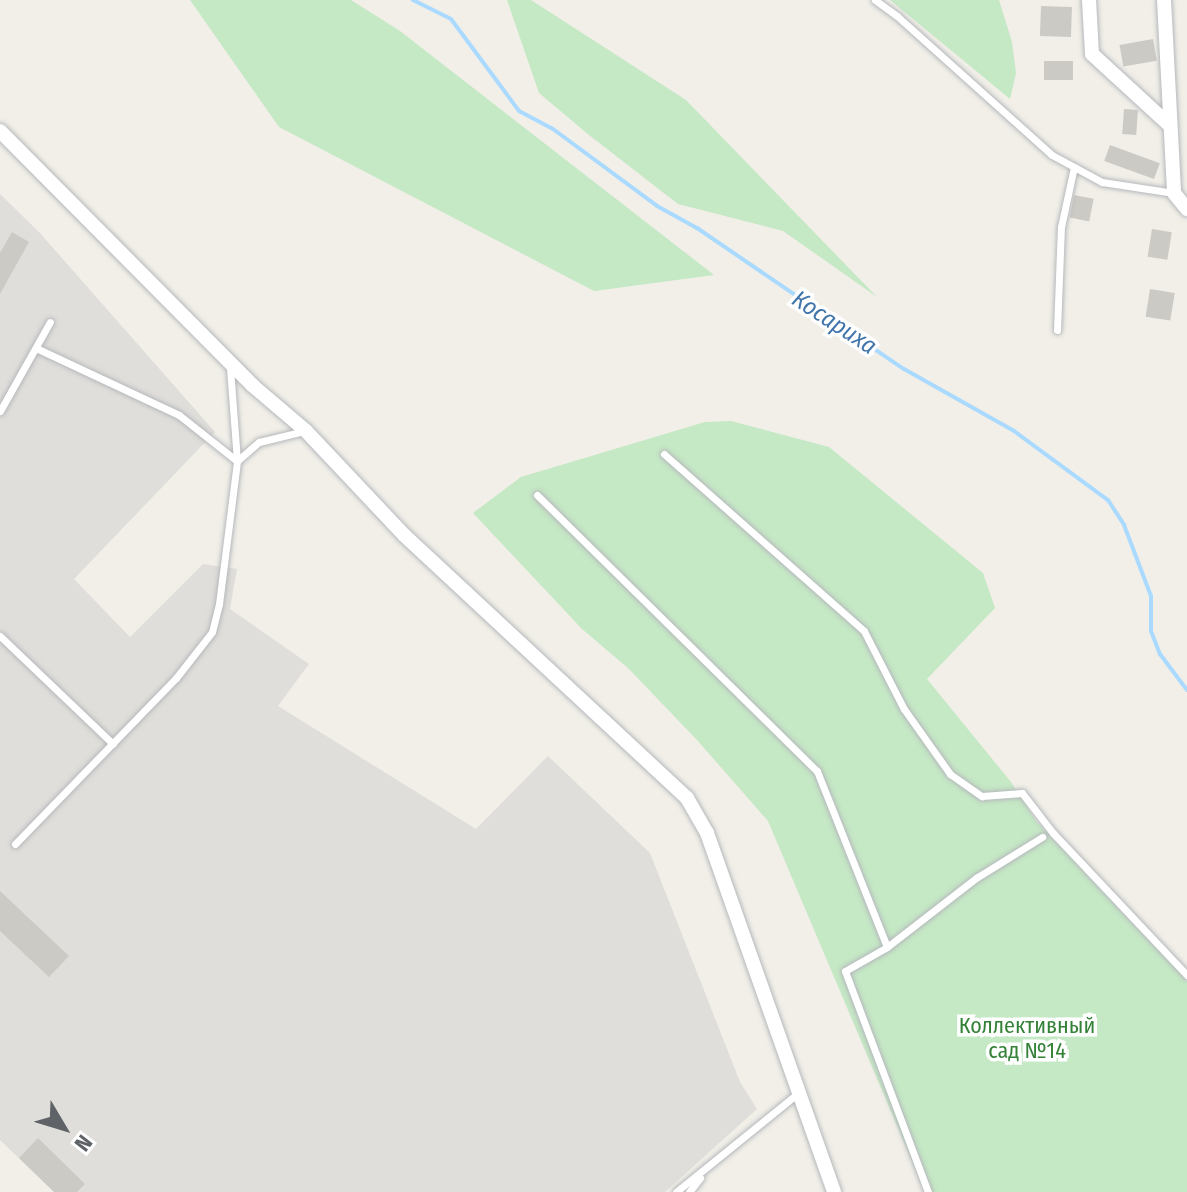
<!DOCTYPE html>
<html>
<head>
<meta charset="utf-8">
<style>
  body { margin:0 }
  #map { position:relative; width:1187px; height:1192px; overflow:hidden; background:#f1efe8; font-family:"Fira Sans Condensed",sans-serif }
  div>[style] { position:absolute }
  .industrial>* { inset:0; background:#e0deda }
  .green>* { inset:0; background:#c5e8c5 }
  .stream>* { height:4px; margin:-2px; padding:0 2px; transform-origin:2px; border-radius:2px; background:#aadaff }
  .building>* { inset:0; background:#cccac5; transform-origin:0 0 }
  .roads { filter:drop-shadow(0 0 2px #b5b8bc) drop-shadow(0 0 2px #b5b8bc) }
  .service>* { height:7px; margin:-3.5px; padding:0 3.5px; transform-origin:3.5px; border-radius:3.5px; background:#fff }
  .minor>* { height:14px; margin:-7px; padding:0 7px; transform-origin:7px; border-radius:7px; background:#fff }
  span { translate:-50% -50%; white-space:nowrap; text-align:center; line-height:1.15; -webkit-text-stroke:7px #fff; paint-order:stroke }
  .park-label { font-size:22px; color:#348238 }
  .water-label { font-size:24px; color:#4174aa; font-style:italic }
  .north { position:absolute; left:24px; top:1088px; width:80px; height:80px; -webkit-text-stroke:6px #fff; paint-order:stroke; rotate:128deg; font-size:22px; font-weight:700; line-height:32px; text-align:center; color:#5f6368 }
  .north::after { content:''; display:block; margin:auto; width:28px; height:36px; background:#5f6368; clip-path:polygon(50% 0,100% 100%,50% 72%,0 100%) }
</style>
</head>
<body>
<div id="map">
  <div class="industrial">
    <i style="clip-path:polygon(0 194px,39px 232px,215px 432px,74px 579px,130px 637px,203px 564px,237px 569px,230px 609px,309px 664px,278px 706px,476px 829px,548px 756px,650px 853px,740px 1082px,757px 1109px,665px 1192px,54px 1192px,0 1140px)"></i>
  </div>
  <div class="green">
    <i style="clip-path:polygon(190px 0,351px 0,400px 31px,714px 275px,594px 291px,279px 127px)"></i>
    <i style="clip-path:polygon(507px 0,531px 0,686px 100px,877px 297px,783px 231px,678px 204px,589px 135px,539px 93px)"></i>
    <i style="clip-path:polygon(890px 0,999px 0,1012px 42px,1016px 73px,1010px 99px)"></i>
    <i style="clip-path:polygon(731px 421px,829px 447px,983px 573px,995px 608px,927px 679px,1011px 782px,1036px 821px,1187px 981px,1187px 1192px,925px 1192px,768px 821px,697px 740px,628px 668px,582px 629px,473px 513px,521px 477px,705px 422px)"></i>
  </div>
  <div class="stream">
    <i style="left:413px;top:0;width:42px;rotate:26.6deg"></i>
    <i style="left:451px;top:19px;width:114px;rotate:53.5deg"></i>
    <i style="left:519px;top:111px;width:38px;rotate:28deg"></i>
    <i style="left:553px;top:129px;width:129px;rotate:36.5deg"></i>
    <i style="left:657px;top:206px;width:46px;rotate:28.8deg"></i>
    <i style="left:697px;top:228px;width:250px;rotate:34.3deg"></i>
    <i style="left:904px;top:369px;width:126px;rotate:29.4deg"></i>
    <i style="left:1014px;top:431px;width:117px;rotate:36.3deg"></i>
    <i style="left:1108px;top:500px;width:30px;rotate:57deg"></i>
    <i style="left:1124px;top:525px;width:76px;rotate:69.2deg"></i>
    <i style="left:1151px;top:596px;width:35px;rotate:90deg"></i>
    <i style="left:1151px;top:631px;width:25px;rotate:69deg"></i>
    <i style="left:1160px;top:654px;width:45px;rotate:53.1deg"></i>
  </div>
  <div class="building">
    <i style="left:1041px;top:6px;width:31px;height:30px;rotate:2deg"></i>
    <i style="left:1153px;top:39px;width:22px;height:34px;rotate:80deg"></i>
    <i style="left:1044px;top:61px;width:29px;height:19px"></i>
    <i style="left:1124px;top:109px;width:14px;height:25px;rotate:4deg"></i>
    <i style="left:1110px;top:145px;width:53px;height:17px;rotate:20deg"></i>
    <i style="left:1074px;top:195px;width:20px;height:23px;rotate:11deg"></i>
    <i style="left:1152px;top:229px;width:20px;height:28px;rotate:9deg"></i>
    <i style="clip-path:polygon(12px 232px,29px 242px,0 294px,0 253px)"></i>
    <i style="left:1150px;top:289px;width:25px;height:28px;rotate:9deg"></i>
    <i style="clip-path:polygon(0 891px,69px 956px,49px 977px,0 931px)"></i>
    <i style="clip-path:polygon(38px 1138px,85px 1184px,77px 1192px,54px 1192px,19px 1158px)"></i>
  </div>
  <div class="roads">
    <div class="service">
      <i style="left:875px;top:0;width:27px;rotate:36deg"></i>
      <i style="left:897px;top:16px;width:208px;rotate:41.9deg"></i>
      <i style="left:1052px;top:155px;width:57px;rotate:28.4deg"></i>
      <i style="left:1102px;top:182px;width:73px;rotate:8.7deg"></i>
      <i style="left:1057px;top:330px;width:103px;rotate:-87.8deg"></i>
      <i style="left:1061px;top:227px;width:61px;rotate:-77.8deg"></i>
      <i style="left:36px;top:348px;width:158px;rotate:25.1deg"></i>
      <i style="left:179px;top:415px;width:74px;rotate:38.4deg"></i>
      <i style="left:237px;top:461px;width:29px;rotate:-41deg"></i>
      <i style="left:259px;top:442px;width:46px;rotate:-13.7deg"></i>
      <i style="left:0;top:411px;width:102px;rotate:-60.7deg"></i>
      <i style="left:664px;top:454px;width:267px;rotate:41.5deg"></i>
      <i style="left:864px;top:631px;width:88px;rotate:62.9deg"></i>
      <i style="left:904px;top:709px;width:80px;rotate:54.7deg"></i>
      <i style="left:950px;top:774px;width:39px;rotate:35deg"></i>
      <i style="left:982px;top:796px;width:40px;rotate:-4.3deg"></i>
      <i style="left:1022px;top:793px;width:51px;rotate:52.2deg"></i>
      <i style="left:1053px;top:833px;width:195px;rotate:46.7deg"></i>
      <i style="left:537px;top:495px;width:393px;rotate:44.6deg"></i>
      <i style="left:817px;top:771px;width:189px;rotate:68.3deg"></i>
      <i style="left:0;top:636px;width:156px;rotate:43.7deg"></i>
      <i style="left:15px;top:844px;width:231px;rotate:-45.9deg"></i>
      <i style="left:176px;top:678px;width:58px;rotate:-52deg"></i>
      <i style="left:212px;top:632px;width:29px;rotate:-76deg"></i>
      <i style="left:219px;top:604px;width:144px;rotate:-82.8deg"></i>
      <i style="left:237px;top:461px;width:94px;rotate:-94.3deg"></i>
      <i style="left:676px;top:1192px;width:156px;rotate:-39deg"></i>
      <i style="left:689px;top:1192px;width:18px;rotate:-52deg"></i>
      <i style="left:928px;top:1192px;width:236px;rotate:-110.6deg"></i>
      <i style="left:845px;top:971px;width:48px;rotate:-29.7deg"></i>
      <i style="left:887px;top:947px;width:113px;rotate:-37.8deg"></i>
      <i style="left:976px;top:878px;width:78px;rotate:-31.8deg"></i>
    </div>
    <div class="minor">
      <i style="left:1089px;top:0;width:54px;rotate:86.8deg"></i>
      <i style="left:1092px;top:54px;width:103px;rotate:42.6deg"></i>
      <i style="left:1164px;top:0;width:193px;rotate:87deg"></i>
      <i style="left:1174px;top:193px;width:21px;rotate:51deg"></i>
      <i style="left:0;top:131px;width:358px;rotate:45.2deg"></i>
      <i style="left:252px;top:385px;width:71px;rotate:40.4deg"></i>
      <i style="left:306px;top:431px;width:144px;rotate:46.7deg"></i>
      <i style="left:405px;top:536px;width:385px;rotate:42.9deg"></i>
      <i style="left:687px;top:798px;width:40px;rotate:60.3deg"></i>
      <i style="left:707px;top:833px;width:381px;rotate:70.5deg"></i>
    </div>
  </div>
  <div class="park-label">
    <span style="left:1027px;top:1038px">Коллективный<br>сад №14</span>
  </div>
  <div class="water-label">
    <span style="left:834px;top:323px;rotate:33deg">Косариха</span>
  </div>
  <div class="north">N</div>
</div>
</body>
</html>
